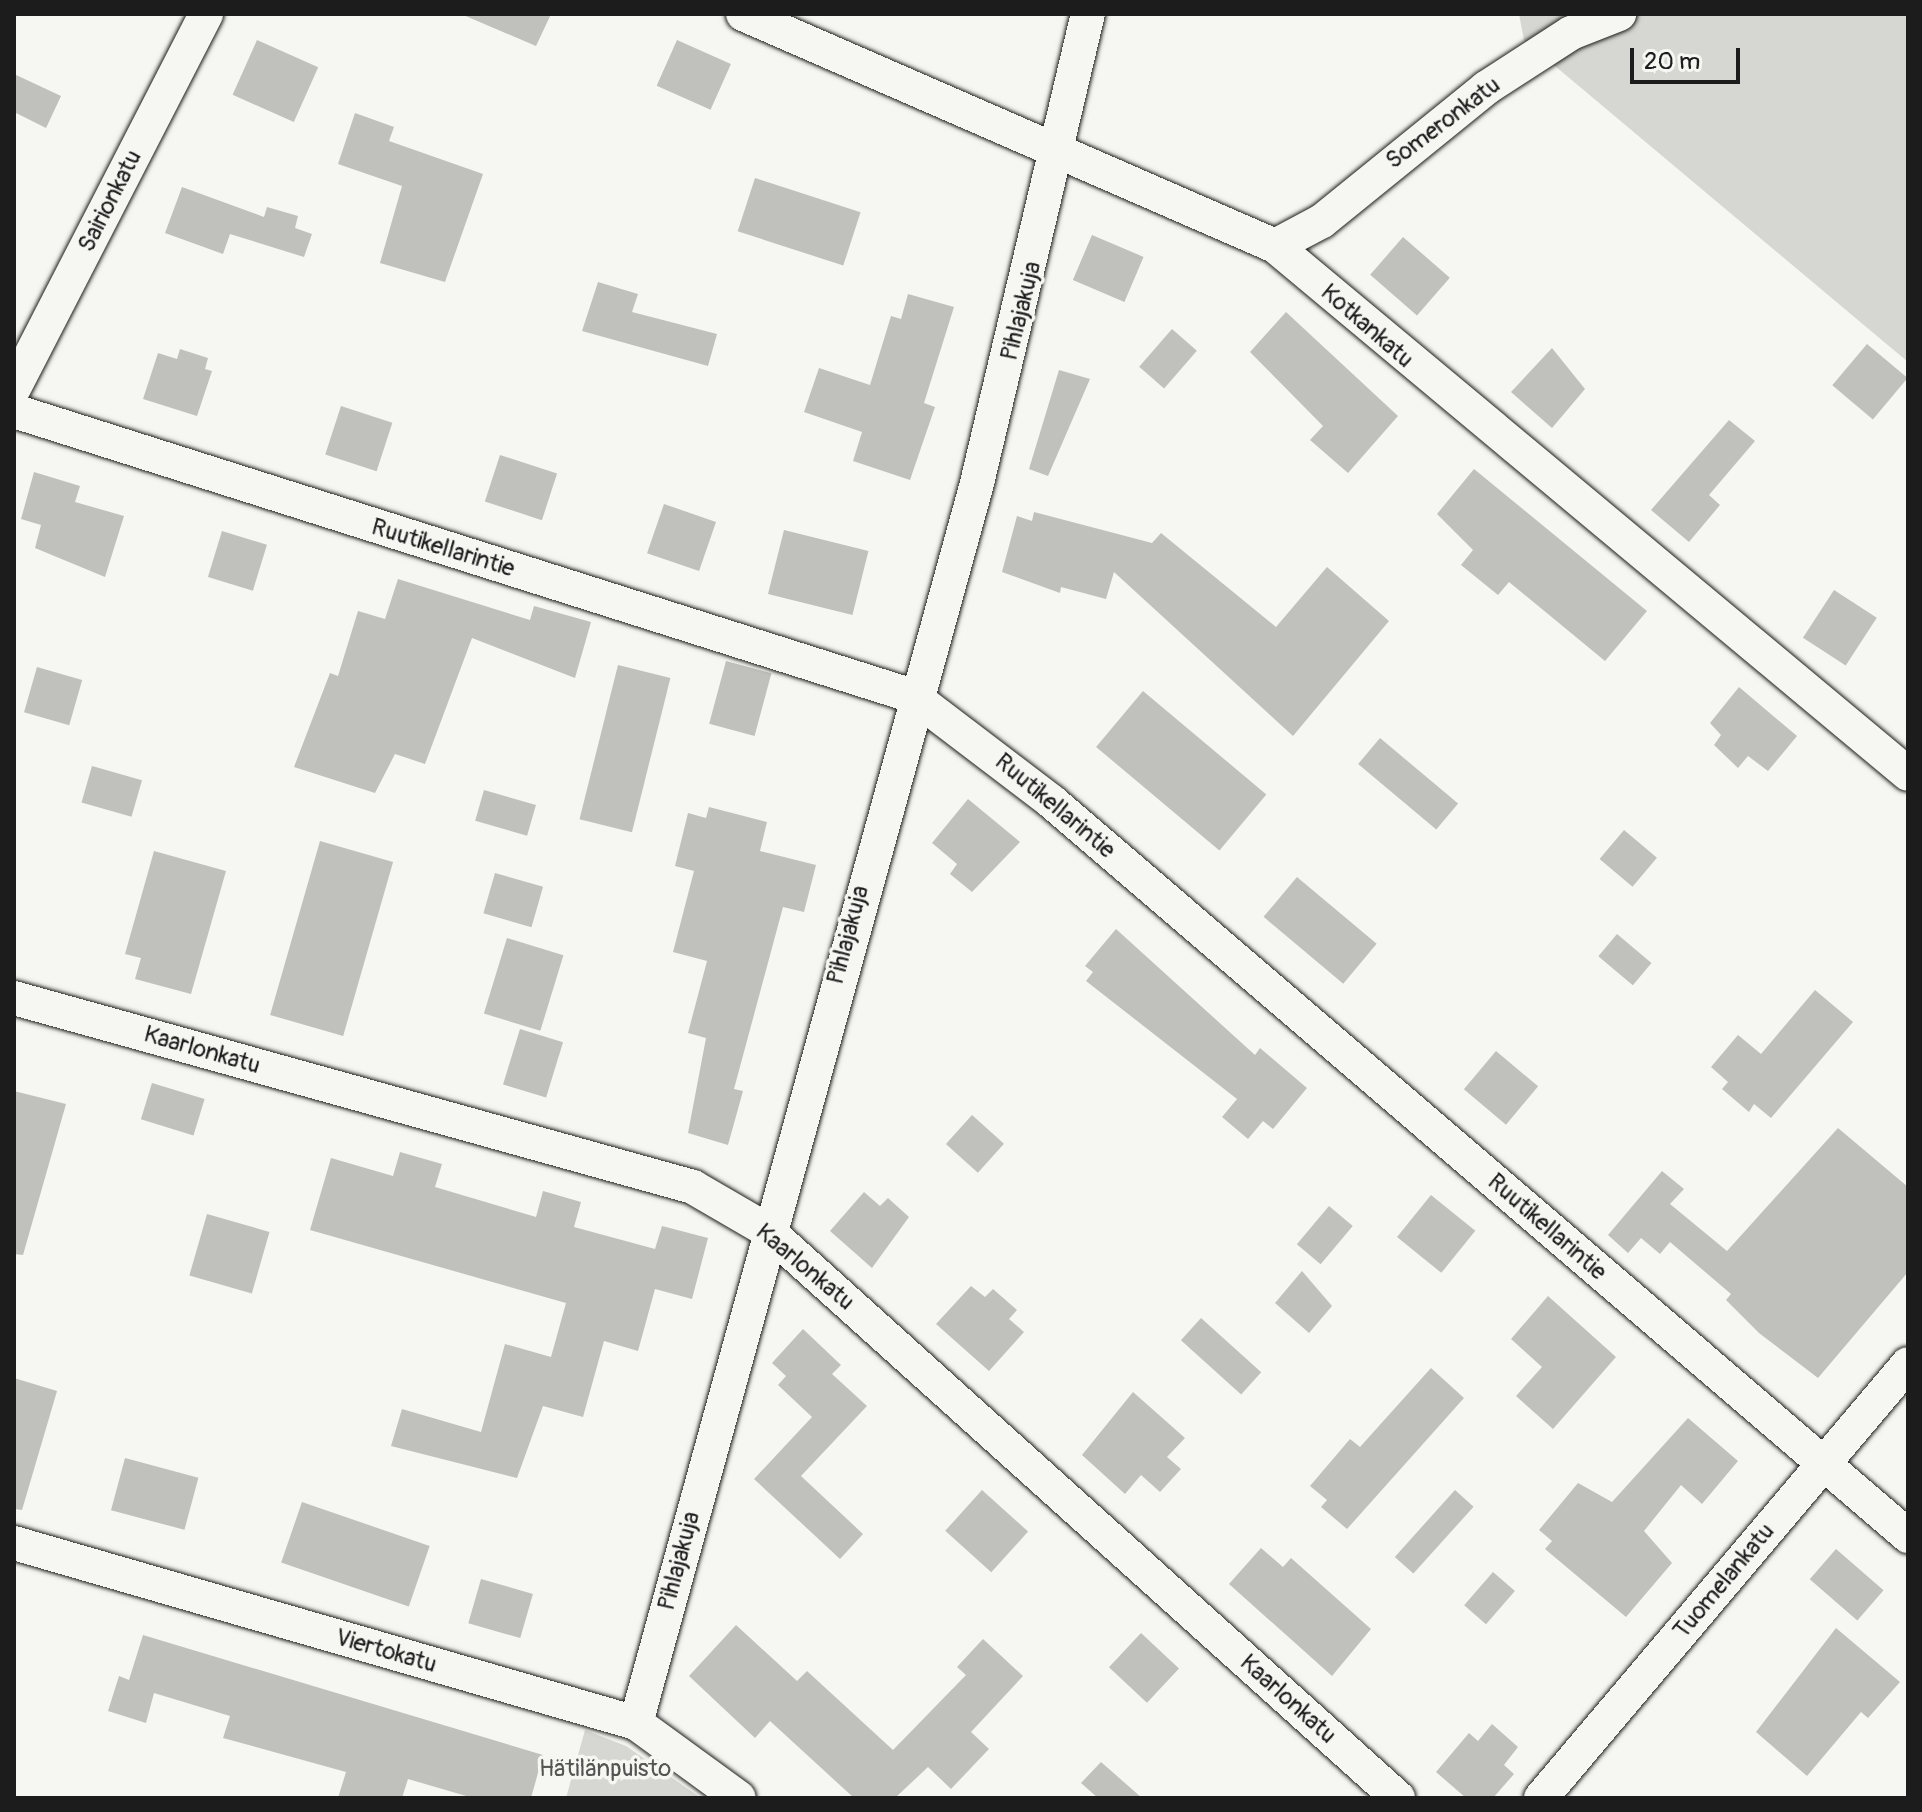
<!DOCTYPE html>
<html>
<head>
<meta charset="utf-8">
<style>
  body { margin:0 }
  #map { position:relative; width:1922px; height:1812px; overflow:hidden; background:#f6f6f2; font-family:Pangolin,sans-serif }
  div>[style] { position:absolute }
  .green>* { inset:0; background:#d6d6d2 }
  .building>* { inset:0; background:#c0c0bd; transform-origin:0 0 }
  .roads { filter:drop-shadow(0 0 2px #1c1c1c) drop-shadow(0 0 2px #1c1c1c) }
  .street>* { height:34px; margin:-17px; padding:0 17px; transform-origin:17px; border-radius:17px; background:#f6f6f2 }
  span { translate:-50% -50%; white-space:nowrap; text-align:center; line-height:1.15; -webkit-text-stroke:7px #f6f6f2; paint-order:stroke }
  .street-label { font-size:24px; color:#1c1c1c }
  .park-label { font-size:24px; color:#545453 }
  .frame { position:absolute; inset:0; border:16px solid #1c1c1c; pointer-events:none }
  .scale { position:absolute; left:1630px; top:48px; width:110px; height:36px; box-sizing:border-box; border:4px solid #1c1c1c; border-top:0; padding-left:10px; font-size:24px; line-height:28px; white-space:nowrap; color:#1c1c1c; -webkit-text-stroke:6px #f6f6f2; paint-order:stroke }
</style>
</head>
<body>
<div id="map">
  <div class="green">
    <i style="clip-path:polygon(1519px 14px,1908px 14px,1908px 362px,1524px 40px)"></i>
    <i style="clip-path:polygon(585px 1730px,626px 1746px,701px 1798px,566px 1798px)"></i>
  </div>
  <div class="building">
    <i style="clip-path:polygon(461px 14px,551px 14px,536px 46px)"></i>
    <i style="left:257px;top:40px;width:67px;height:60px;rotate:24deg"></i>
    <i style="left:677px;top:40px;width:59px;height:50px;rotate:24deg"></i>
    <i style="clip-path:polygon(14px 74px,61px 96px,46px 128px,14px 112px)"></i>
    <i style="clip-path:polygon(355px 113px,394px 127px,389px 141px,483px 174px,445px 282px,380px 263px,402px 186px,338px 164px)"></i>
    <i style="left:755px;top:178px;width:111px;height:56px;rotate:18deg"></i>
    <i style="clip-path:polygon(182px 187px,264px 217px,267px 207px,298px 216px,295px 228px,312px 234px,304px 257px,230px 234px,223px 254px,165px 233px)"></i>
    <i style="left:1092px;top:235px;width:56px;height:49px;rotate:23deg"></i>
    <i style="left:1403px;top:237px;width:62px;height:50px;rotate:41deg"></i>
    <i style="clip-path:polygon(598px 282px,638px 294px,632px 312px,717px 334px,708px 366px,582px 331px)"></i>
    <i style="clip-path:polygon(908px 294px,954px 307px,924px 403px,935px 407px,910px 480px,853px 461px,862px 432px,804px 412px,819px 368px,870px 385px,891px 316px,901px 319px)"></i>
    <i style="clip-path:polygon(1286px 312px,1398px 416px,1348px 473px,1310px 440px,1323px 426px,1250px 352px)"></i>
    <i style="left:1172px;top:329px;width:33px;height:50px;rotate:41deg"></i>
    <i style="left:1867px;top:344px;width:53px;height:54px;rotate:40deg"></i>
    <i style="clip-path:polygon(1552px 348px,1585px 389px,1552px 428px,1511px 392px)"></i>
    <i style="clip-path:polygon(180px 349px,208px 358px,205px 369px,212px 371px,197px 416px,143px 399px,158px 353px,177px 359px)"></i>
    <i style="clip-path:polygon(1059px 370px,1090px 379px,1048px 476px,1029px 469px)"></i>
    <i style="left:341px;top:406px;width:54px;height:51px;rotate:18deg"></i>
    <i style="clip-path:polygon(1729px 420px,1755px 441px,1709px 495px,1720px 505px,1689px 542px,1651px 510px)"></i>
    <i style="left:500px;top:455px;width:60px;height:49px;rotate:18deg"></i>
    <i style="clip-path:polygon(1474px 469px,1647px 611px,1605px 661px,1509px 582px,1498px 595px,1461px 565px,1473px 550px,1437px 514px)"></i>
    <i style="clip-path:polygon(34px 472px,80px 486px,75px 502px,124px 516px,105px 577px,35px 548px,41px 525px,21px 519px)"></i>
    <i style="left:664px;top:504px;width:55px;height:52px;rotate:19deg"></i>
    <i style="clip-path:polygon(1034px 512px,1152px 543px,1161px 533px,1276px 627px,1327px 567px,1389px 621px,1293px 736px,1114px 572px,1106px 599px,1061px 587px,1060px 593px,1002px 572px,1017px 516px,1032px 521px)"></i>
    <i style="left:784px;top:530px;width:87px;height:66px;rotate:14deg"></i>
    <i style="left:222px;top:531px;width:47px;height:48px;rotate:17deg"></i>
    <i style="clip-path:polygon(398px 579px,530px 620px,534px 606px,591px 622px,575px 678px,472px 638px,425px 764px,395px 754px,375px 793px,294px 767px,330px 673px,338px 676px,358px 611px,385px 619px)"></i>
    <i style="left:1834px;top:590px;width:51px;height:57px;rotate:33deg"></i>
    <i style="left:726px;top:661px;width:47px;height:65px;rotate:15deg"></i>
    <i style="left:618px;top:665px;width:54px;height:159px;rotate:14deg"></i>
    <i style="left:37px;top:667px;width:47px;height:47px;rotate:16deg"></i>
    <i style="clip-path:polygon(1739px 687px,1797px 736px,1768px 771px,1748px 756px,1738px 768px,1714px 745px,1721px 735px,1710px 723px)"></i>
    <i style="left:1143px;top:691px;width:161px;height:73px;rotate:40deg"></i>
    <i style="left:1380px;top:738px;width:102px;height:34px;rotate:40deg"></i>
    <i style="left:92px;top:766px;width:52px;height:38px;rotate:16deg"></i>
    <i style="left:484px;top:790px;width:54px;height:32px;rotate:16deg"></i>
    <i style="clip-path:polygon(968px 799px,1020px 842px,972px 892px,950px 874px,957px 864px,932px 843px)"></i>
    <i style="clip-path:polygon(709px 807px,767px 822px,760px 851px,816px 865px,804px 912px,783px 907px,734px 1089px,743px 1091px,728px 1145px,688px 1133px,706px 1038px,688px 1033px,707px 961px,673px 952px,694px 871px,675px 866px,688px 813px,706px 818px)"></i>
    <i style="left:1624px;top:830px;width:43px;height:38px;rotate:40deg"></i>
    <i style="left:320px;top:841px;width:76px;height:181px;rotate:16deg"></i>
    <i style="clip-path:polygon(154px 851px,226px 871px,191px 994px,135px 979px,141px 958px,125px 954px)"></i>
    <i style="left:495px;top:873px;width:50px;height:42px;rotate:16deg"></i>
    <i style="left:1297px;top:877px;width:104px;height:52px;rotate:40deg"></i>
    <i style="clip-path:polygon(1116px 929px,1255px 1055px,1260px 1048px,1307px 1088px,1273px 1129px,1263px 1121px,1248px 1139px,1222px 1117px,1237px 1099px,1086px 981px,1093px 972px,1085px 966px)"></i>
    <i style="left:1617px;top:934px;width:45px;height:29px;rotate:40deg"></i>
    <i style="left:507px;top:938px;width:59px;height:79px;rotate:17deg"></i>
    <i style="clip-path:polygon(1815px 990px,1853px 1022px,1771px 1118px,1754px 1104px,1749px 1112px,1722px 1089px,1728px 1082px,1711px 1067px,1738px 1035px,1761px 1054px)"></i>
    <i style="left:520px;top:1029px;width:45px;height:58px;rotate:17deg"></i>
    <i style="left:1496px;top:1051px;width:55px;height:50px;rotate:40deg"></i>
    <i style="left:152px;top:1083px;width:55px;height:38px;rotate:17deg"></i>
    <i style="clip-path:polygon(14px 1091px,66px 1104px,23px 1255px,14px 1254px)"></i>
    <i style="left:972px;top:1115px;width:43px;height:39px;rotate:42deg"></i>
    <i style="clip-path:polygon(1838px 1128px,1908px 1187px,1908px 1272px,1818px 1378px,1759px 1333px,1726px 1300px,1731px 1294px,1670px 1242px,1660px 1254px,1641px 1238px,1628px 1253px,1608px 1235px,1662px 1171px,1684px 1189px,1670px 1204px,1727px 1251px)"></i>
    <i style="clip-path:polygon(400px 1152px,442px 1164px,435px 1187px,536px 1217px,543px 1191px,581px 1202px,574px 1227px,655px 1249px,662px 1226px,708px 1238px,692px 1299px,655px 1289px,638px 1351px,604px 1341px,583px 1417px,543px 1406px,517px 1478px,391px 1446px,402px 1409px,481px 1432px,505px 1344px,551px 1357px,566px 1303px,310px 1230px,331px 1158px,393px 1176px)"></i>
    <i style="clip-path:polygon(864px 1192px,880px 1206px,888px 1198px,909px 1217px,872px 1268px,830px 1231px)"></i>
    <i style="left:1431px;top:1195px;width:57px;height:54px;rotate:39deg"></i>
    <i style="left:1329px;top:1206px;width:31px;height:50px;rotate:40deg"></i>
    <i style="left:207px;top:1214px;width:65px;height:64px;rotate:16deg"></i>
    <i style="clip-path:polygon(1302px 1271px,1332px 1306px,1309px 1333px,1275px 1303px)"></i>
    <i style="clip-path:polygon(971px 1286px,985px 1297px,993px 1289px,1017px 1310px,1009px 1319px,1024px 1332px,989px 1371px,936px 1324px)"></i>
    <i style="clip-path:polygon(1548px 1296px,1616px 1357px,1553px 1429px,1516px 1396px,1542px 1367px,1511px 1339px)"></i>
    <i style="left:1201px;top:1318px;width:81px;height:30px;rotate:42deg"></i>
    <i style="clip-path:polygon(803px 1329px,841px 1365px,832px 1374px,867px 1406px,801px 1476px,863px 1534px,840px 1559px,754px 1479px,812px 1417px,778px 1385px,786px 1376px,772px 1363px)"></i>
    <i style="clip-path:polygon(1431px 1368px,1464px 1398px,1347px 1529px,1321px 1507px,1327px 1500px,1310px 1486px,1350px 1439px,1360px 1447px)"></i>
    <i style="clip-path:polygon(14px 1378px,57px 1391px,22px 1510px,14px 1509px)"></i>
    <i style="clip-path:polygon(1133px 1392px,1185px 1438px,1167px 1457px,1181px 1469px,1160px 1492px,1141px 1475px,1125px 1494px,1082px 1455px)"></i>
    <i style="clip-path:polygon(1688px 1418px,1738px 1461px,1702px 1504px,1681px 1485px,1644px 1531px,1672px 1563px,1626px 1617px,1545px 1549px,1552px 1541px,1539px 1530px,1578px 1483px,1612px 1502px)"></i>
    <i style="left:125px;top:1458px;width:76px;height:54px;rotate:15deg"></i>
    <i style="left:982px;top:1490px;width:62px;height:55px;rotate:42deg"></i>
    <i style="left:1455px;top:1490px;width:25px;height:90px;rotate:42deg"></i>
    <i style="left:302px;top:1502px;width:135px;height:64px;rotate:19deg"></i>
    <i style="clip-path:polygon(1261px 1548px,1283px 1567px,1291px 1558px,1371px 1629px,1332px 1676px,1229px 1584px)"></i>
    <i style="left:1836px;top:1549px;width:63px;height:40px;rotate:41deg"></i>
    <i style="left:1493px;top:1572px;width:29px;height:44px;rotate:41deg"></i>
    <i style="left:481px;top:1579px;width:54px;height:46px;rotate:16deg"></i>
    <i style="clip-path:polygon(736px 1625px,797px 1681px,807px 1671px,893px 1750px,966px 1675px,957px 1667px,983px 1639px,1023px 1676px,971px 1732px,989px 1749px,951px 1789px,928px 1767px,895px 1798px,854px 1798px,770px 1721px,755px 1738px,689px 1676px)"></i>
    <i style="clip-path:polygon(1836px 1628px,1900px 1682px,1868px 1718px,1861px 1712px,1807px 1776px,1756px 1732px)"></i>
    <i style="left:1141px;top:1633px;width:52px;height:47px;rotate:43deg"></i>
    <i style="clip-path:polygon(143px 1635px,543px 1755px,531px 1798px,473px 1798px,408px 1779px,402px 1798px,338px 1798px,346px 1772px,223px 1738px,230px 1716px,154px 1693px,146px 1723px,108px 1711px,119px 1676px,129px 1680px)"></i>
    <i style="clip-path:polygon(1492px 1724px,1518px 1747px,1504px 1765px,1514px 1774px,1493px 1798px,1466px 1798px,1436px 1772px,1469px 1733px,1478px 1741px)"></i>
    <i style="clip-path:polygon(1101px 1762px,1142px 1798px,1098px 1798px,1081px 1783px)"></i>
  </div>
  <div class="roads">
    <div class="street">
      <i style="left:743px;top:14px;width:580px;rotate:23.56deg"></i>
      <i style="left:1275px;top:246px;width:824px;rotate:39.83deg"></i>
      <i style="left:1275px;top:246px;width:53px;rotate:-28deg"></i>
      <i style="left:1322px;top:221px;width:211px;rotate:-39deg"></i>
      <i style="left:1486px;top:88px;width:101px;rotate:-32.9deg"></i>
      <i style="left:1571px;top:33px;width:52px;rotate:-21.6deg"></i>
      <i style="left:14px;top:388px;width:420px;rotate:-62.8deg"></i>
      <i style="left:14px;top:411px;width:943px;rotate:17.59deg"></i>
      <i style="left:913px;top:696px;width:175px;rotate:37.3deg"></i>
      <i style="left:1052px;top:802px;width:1128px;rotate:40.61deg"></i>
      <i style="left:14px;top:998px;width:705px;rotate:15.55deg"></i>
      <i style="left:693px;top:1187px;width:86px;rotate:30.2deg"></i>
      <i style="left:767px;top:1230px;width:849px;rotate:41.99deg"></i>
      <i style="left:14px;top:1543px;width:648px;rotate:16.14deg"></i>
      <i style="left:636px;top:1723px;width:127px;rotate:36.1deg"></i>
      <i style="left:636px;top:1723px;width:1286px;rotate:-74.62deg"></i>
      <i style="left:977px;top:483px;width:482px;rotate:-76.7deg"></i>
      <i style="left:1541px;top:1798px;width:568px;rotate:-49.78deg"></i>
    </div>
  </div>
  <div class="street-label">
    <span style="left:1443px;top:123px;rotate:-37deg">Someronkatu</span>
    <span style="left:110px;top:201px;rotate:-63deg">Sairionkatu</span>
    <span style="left:1021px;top:311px;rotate:-76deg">Pihlajakuja</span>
    <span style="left:1367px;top:326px;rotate:41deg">Kotkankatu</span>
    <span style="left:443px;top:548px;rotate:17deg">Ruutikellarintie</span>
    <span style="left:1055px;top:806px;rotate:40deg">Ruutikellarintie</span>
    <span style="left:848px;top:935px;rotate:-75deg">Pihlajakuja</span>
    <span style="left:202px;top:1050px;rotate:16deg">Kaarlonkatu</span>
    <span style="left:1547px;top:1227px;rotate:41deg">Ruutikellarintie</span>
    <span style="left:805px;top:1267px;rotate:40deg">Kaarlonkatu</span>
    <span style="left:679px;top:1561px;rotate:-75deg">Pihlajakuja</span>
    <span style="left:1724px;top:1581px;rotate:-50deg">Tuomelankatu</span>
    <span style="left:386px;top:1651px;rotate:16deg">Viertokatu</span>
    <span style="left:1288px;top:1699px;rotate:42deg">Kaarlonkatu</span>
  </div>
  <div class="park-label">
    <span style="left:605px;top:1769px">Hätilänpuisto</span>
  </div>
  <div class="frame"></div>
  <div class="scale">20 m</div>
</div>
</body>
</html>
